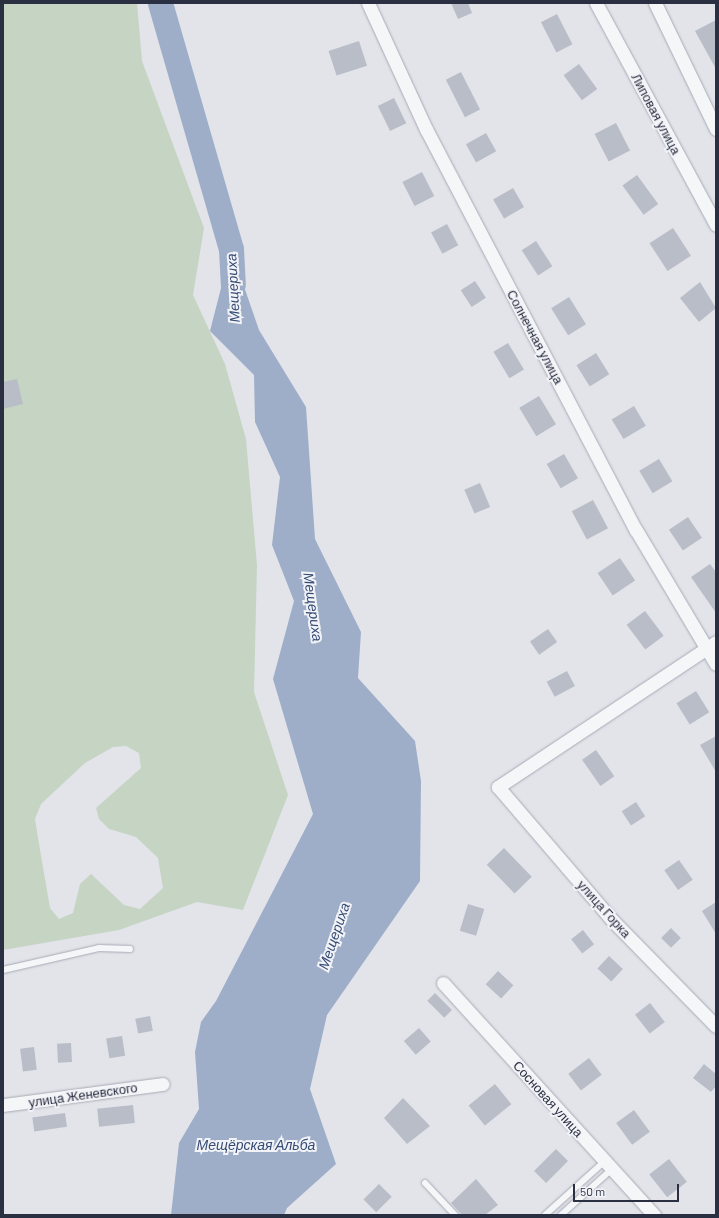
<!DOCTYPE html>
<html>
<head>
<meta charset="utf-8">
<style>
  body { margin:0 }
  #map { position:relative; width:719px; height:1218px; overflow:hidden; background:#e2e4ea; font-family:Barlow,sans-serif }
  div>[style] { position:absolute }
  .green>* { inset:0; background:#c6d4c3 }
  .water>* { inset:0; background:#9eaec9 }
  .river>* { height:25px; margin:-12.5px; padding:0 12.5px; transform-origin:12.5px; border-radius:12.5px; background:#9eaec9 }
  .building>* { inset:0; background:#b9bdc7; transform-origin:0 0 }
  .roads { filter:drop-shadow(0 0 1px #a7aab4) drop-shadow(0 0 1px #a7aab4) }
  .lane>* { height:6px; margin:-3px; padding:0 3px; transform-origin:3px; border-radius:3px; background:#f5f6f8 }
  .street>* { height:13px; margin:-6.5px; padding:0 6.5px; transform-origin:6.5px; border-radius:6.5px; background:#f5f6f8 }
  span { translate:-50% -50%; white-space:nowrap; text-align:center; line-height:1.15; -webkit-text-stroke:4px #f2f3f7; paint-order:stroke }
  .street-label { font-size:13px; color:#2a3042 }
  .water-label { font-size:14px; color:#354b75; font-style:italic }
  .frame { position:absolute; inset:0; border:4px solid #2a3042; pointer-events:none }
  .scale { position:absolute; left:573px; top:1184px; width:106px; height:18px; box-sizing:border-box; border:2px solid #2a3042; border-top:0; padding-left:5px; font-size:12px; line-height:14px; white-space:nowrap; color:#2a3042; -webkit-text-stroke:3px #f2f3f7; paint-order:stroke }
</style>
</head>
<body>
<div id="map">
  <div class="green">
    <i style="clip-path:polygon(evenodd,3px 3px,137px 3px,142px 61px,204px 228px,193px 295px,225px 364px,246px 439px,257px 565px,254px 692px,288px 795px,243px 910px,197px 902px,119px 930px,3px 950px,3px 3px,126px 746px,139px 753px,141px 768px,96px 808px,99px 819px,109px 829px,136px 837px,158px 858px,163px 888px,140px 909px,124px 905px,91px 874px,80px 884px,73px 913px,59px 919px,50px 908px,40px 850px,35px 819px,41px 804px,85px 763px,113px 747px,126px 746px)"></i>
  </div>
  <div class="water">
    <i style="clip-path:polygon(231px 249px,259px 330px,306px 407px,315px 539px,361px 632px,358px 678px,415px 741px,421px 781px,420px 881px,327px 1015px,310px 1089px,336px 1164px,287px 1208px,284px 1215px,171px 1215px,179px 1143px,199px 1109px,195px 1052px,201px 1022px,216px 1001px,313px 814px,273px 679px,294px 601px,272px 545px,280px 477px,255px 422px,254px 375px,210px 331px)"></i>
  </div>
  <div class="river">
    <i style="left:160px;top:3px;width:256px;rotate:73.9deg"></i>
    <i style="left:231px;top:249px;width:35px;rotate:87deg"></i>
  </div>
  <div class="building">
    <i style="clip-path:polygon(451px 3px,468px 3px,472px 13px,458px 19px)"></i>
    <i style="left:557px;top:14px;width:34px;height:18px;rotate:63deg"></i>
    <i style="clip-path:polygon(716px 20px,716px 69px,695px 31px)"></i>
    <i style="left:359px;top:41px;width:26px;height:32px;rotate:72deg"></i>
    <i style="left:579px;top:64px;width:31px;height:19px;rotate:54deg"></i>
    <i style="left:461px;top:72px;width:42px;height:17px;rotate:63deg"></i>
    <i style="left:394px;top:98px;width:28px;height:18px;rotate:64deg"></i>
    <i style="left:616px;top:123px;width:31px;height:24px;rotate:63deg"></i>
    <i style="left:486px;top:133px;width:21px;height:23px;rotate:61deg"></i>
    <i style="left:422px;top:172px;width:27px;height:22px;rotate:63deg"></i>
    <i style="left:637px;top:175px;width:36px;height:18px;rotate:54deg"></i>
    <i style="left:513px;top:188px;width:22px;height:23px;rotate:60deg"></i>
    <i style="left:447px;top:224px;width:24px;height:18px;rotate:62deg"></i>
    <i style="left:673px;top:228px;width:33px;height:28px;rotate:57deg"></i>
    <i style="left:536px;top:241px;width:30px;height:17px;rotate:57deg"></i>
    <i style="left:475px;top:281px;width:20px;height:17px;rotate:57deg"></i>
    <i style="clip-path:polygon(700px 282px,716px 308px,699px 322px,680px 298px)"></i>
    <i style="left:569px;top:297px;width:32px;height:21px;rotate:58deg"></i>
    <i style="left:508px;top:343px;width:31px;height:17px;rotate:59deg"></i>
    <i style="left:596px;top:353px;width:25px;height:23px;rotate:58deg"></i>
    <i style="clip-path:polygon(17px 379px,23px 404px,3px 409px,3px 382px)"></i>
    <i style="left:539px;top:396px;width:33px;height:23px;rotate:59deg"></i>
    <i style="left:634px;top:406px;width:23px;height:26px;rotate:59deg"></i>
    <i style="left:564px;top:454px;width:28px;height:20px;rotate:60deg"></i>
    <i style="left:659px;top:459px;width:26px;height:23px;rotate:59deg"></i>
    <i style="left:480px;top:483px;width:26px;height:17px;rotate:67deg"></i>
    <i style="left:593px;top:500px;width:32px;height:24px;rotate:62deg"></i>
    <i style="left:688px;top:517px;width:25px;height:23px;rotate:56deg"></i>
    <i style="left:620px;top:558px;width:27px;height:27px;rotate:56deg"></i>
    <i style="clip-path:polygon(710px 564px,716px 572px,716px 613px,691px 577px)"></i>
    <i style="left:645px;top:611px;width:31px;height:23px;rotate:53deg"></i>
    <i style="left:548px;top:629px;width:16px;height:22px;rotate:55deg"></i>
    <i style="left:567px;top:671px;width:17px;height:23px;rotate:62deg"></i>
    <i style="left:696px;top:691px;width:25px;height:23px;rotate:58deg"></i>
    <i style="clip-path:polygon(716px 736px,716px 772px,700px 745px)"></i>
    <i style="left:596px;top:750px;width:32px;height:17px;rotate:55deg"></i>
    <i style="left:636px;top:802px;width:17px;height:17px;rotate:57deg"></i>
    <i style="left:504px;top:848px;width:40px;height:24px;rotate:46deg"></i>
    <i style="left:679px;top:860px;width:24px;height:18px;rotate:55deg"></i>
    <i style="clip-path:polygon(716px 902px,716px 934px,702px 911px)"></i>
    <i style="left:468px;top:904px;width:17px;height:28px;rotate:17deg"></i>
    <i style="left:671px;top:928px;width:14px;height:14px;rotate:45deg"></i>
    <i style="left:583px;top:930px;width:18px;height:15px;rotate:52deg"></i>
    <i style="left:609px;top:956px;width:19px;height:17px;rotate:43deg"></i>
    <i style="left:498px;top:971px;width:21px;height:18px;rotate:43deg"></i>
    <i style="left:435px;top:993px;width:24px;height:11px;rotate:45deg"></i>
    <i style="left:650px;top:1003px;width:24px;height:19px;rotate:52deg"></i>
    <i style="left:150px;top:1016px;width:15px;height:15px;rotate:79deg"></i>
    <i style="left:419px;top:1028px;width:18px;height:20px;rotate:49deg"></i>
    <i style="left:122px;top:1036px;width:20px;height:16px;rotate:81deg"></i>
    <i style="left:71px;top:1043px;width:19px;height:14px;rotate:87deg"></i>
    <i style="left:34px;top:1047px;width:23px;height:14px;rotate:83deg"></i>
    <i style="left:589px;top:1058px;width:21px;height:26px;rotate:53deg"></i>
    <i style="clip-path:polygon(704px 1064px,716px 1074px,716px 1086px,711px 1092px,693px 1078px)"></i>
    <i style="left:495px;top:1084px;width:26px;height:34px;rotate:51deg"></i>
    <i style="clip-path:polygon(403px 1098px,430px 1126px,407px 1144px,384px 1118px)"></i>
    <i style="left:133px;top:1105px;width:18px;height:36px;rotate:84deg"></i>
    <i style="left:634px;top:1110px;width:27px;height:22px;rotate:54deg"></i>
    <i style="left:65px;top:1113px;width:14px;height:33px;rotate:82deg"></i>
    <i style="left:556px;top:1149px;width:17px;height:31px;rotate:45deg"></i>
    <i style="left:669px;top:1159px;width:29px;height:25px;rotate:52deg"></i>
    <i style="clip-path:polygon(476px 1179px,498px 1205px,485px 1215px,462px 1215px,451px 1203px)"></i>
    <i style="left:379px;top:1184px;width:18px;height:22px;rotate:45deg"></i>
  </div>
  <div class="roads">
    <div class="lane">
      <i style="left:3px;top:970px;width:98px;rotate:-12.9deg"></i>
      <i style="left:99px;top:948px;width:31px;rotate:2deg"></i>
      <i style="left:425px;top:1183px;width:44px;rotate:46.8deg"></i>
      <i style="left:545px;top:1215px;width:81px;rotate:-42deg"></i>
      <i style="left:561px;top:1215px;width:69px;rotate:-42deg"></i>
    </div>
    <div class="street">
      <i style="left:368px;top:3px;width:139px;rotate:65.3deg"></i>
      <i style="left:426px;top:129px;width:453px;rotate:62.4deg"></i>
      <i style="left:636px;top:530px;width:156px;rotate:59.2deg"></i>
      <i style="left:596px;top:3px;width:252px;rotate:61.6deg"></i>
      <i style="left:655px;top:3px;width:140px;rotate:64.2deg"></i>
      <i style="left:716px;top:642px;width:262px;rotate:146.4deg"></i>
      <i style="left:498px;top:787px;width:177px;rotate:49.4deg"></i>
      <i style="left:613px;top:921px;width:147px;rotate:45.6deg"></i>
      <i style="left:443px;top:983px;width:314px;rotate:47.7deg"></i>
      <i style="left:3px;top:1105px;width:161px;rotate:-7.5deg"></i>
    </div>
  </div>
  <div class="street-label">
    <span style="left:656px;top:114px;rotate:62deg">Липовая улица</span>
    <span style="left:535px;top:337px;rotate:62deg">Солнечная улица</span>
    <span style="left:604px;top:909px;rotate:48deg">улица Горка</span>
    <span style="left:83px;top:1095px;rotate:-8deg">улица Женевского</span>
    <span style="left:548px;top:1099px;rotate:48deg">Сосновая улица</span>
  </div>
  <div class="water-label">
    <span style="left:233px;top:288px;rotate:-93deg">Мещериха</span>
    <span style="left:313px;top:607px;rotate:82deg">Мещериха</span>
    <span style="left:334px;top:936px;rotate:-71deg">Мещериха</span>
    <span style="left:256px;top:1145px">Мещёрская Альба</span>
  </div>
  <div class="frame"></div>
  <div class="scale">50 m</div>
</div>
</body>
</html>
